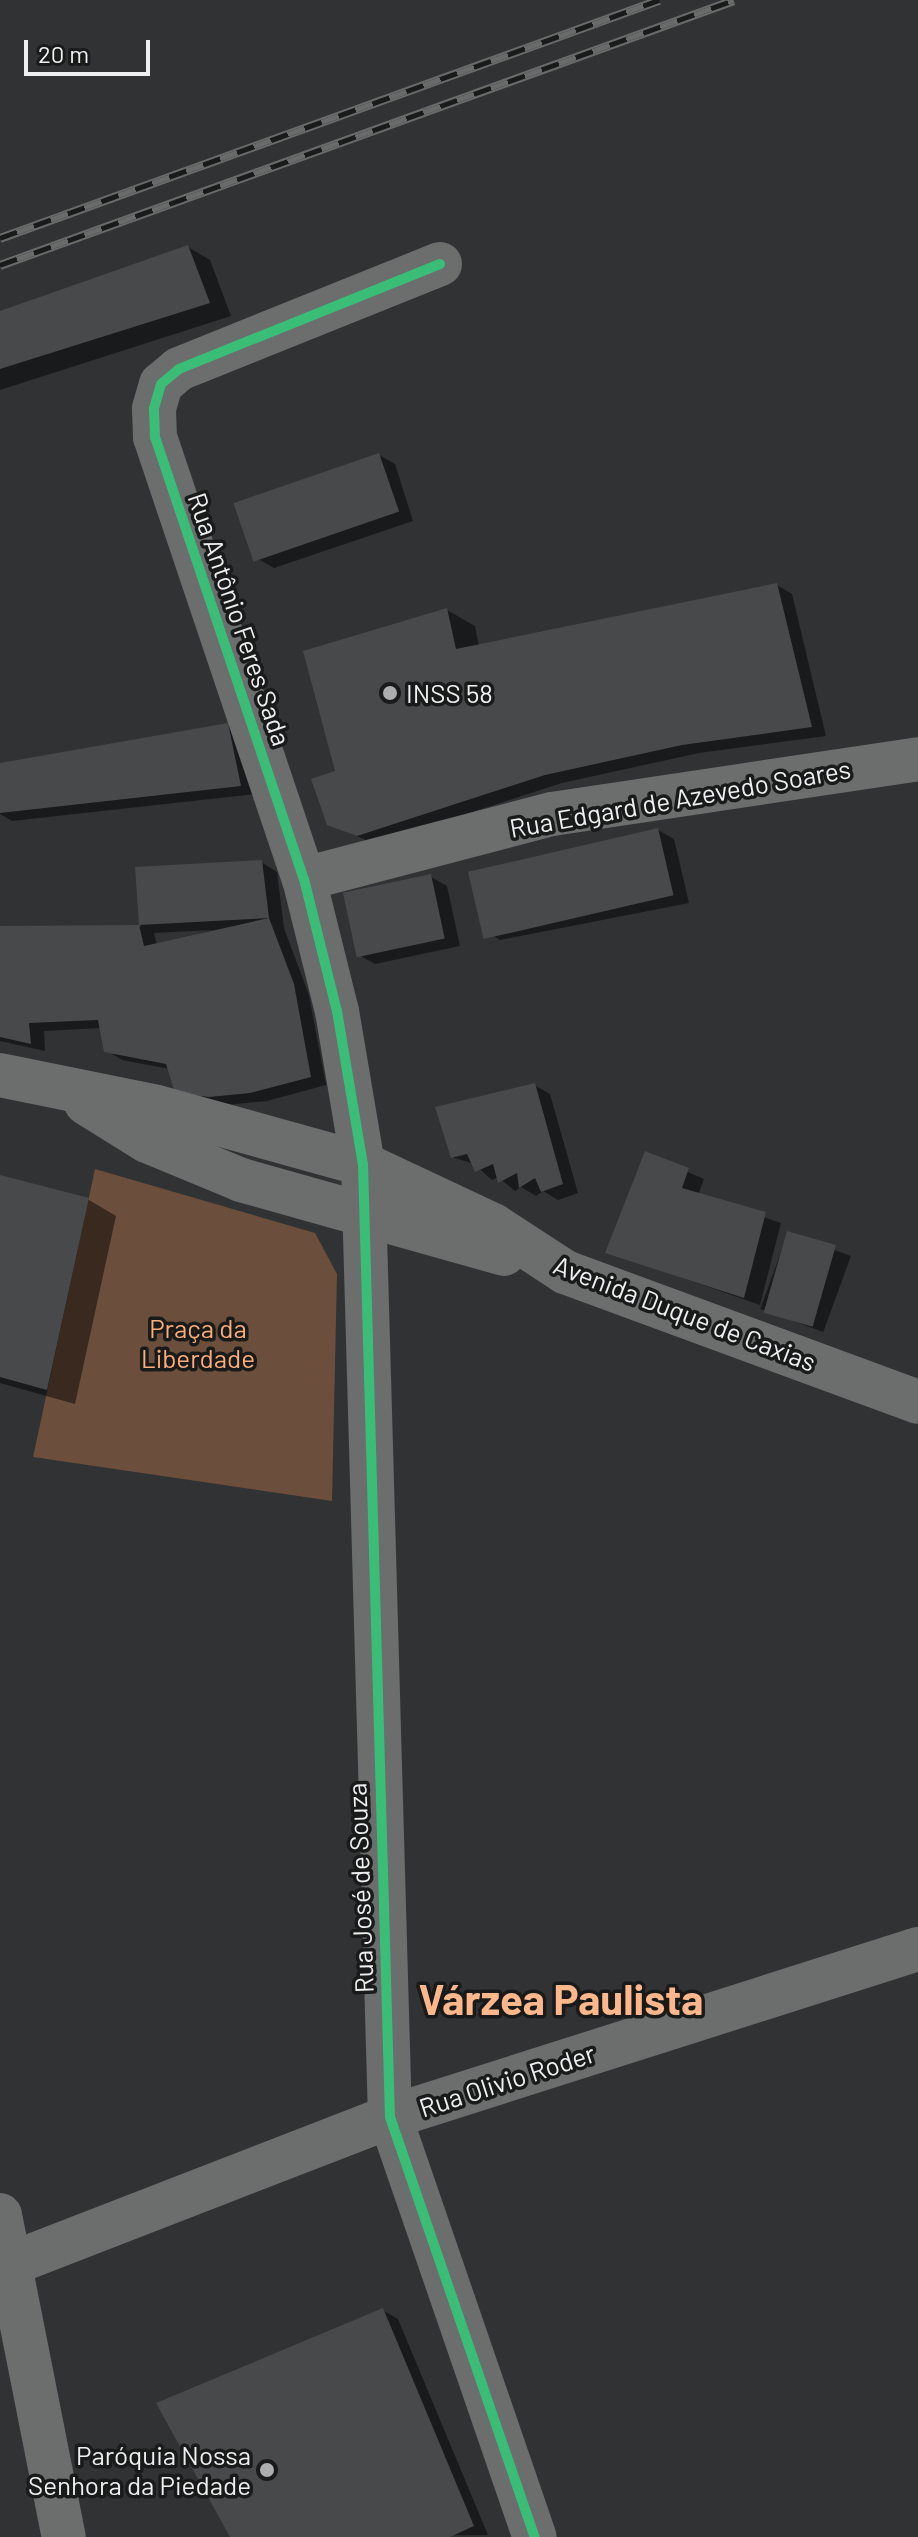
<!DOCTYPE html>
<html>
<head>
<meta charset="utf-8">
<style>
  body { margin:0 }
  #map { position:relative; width:918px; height:2537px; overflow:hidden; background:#303233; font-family:Barlow,sans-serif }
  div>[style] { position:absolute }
  .green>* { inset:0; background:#6b4e3b }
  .shadow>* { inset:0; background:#0007; transform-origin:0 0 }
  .building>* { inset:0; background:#48494a; transform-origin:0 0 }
  .street>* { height:44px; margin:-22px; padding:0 22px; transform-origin:22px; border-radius:22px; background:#6c6d6d }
  .primary>* { height:44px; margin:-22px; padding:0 22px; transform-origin:22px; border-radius:22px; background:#6c6e6e }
  .rail>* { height:9px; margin-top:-4.5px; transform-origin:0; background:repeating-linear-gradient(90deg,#191b1b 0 18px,#696a6a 0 36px); box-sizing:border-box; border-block:2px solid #696a6a }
  .cycleway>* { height:10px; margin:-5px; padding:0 5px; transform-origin:5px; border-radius:5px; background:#3abd76 }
  .dots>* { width:22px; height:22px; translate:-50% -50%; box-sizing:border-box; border:4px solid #191b1b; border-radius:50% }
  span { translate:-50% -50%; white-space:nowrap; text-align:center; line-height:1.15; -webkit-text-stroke:7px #191b1b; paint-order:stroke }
  .street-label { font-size:26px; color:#edeff0 }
  .poi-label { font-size:26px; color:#edeff0 }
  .left { translate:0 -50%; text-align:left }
  .right { translate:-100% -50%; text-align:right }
  .park-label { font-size:26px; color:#fcad79 }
  .town-label { font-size:42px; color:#fdb78b; font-weight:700 }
  .scale { position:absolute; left:24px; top:40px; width:126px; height:36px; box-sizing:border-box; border:4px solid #edeff0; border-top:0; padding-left:10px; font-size:24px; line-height:28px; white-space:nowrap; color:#edeff0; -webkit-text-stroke:6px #191b1b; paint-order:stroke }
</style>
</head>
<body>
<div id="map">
  <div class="green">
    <i style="clip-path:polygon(95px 1169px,315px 1233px,337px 1274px,332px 1501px,33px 1457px)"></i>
  </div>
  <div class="shadow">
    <i style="clip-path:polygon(188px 247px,210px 260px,231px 316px,0 390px,0 313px)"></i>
    <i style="clip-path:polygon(379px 455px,395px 464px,413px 521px,274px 568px,258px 559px)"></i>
    <i style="clip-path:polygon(777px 585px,792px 594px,826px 736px,699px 753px,562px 783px,374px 844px,329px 823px,342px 772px,447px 610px,475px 626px,479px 646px)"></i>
    <i style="clip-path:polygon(228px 725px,243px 734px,256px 794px,12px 821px,0 814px,0 765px)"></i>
    <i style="clip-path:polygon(658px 830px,674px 839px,689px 903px,500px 940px,485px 931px)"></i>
    <i style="clip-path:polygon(evenodd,261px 862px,277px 872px,284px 928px,309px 995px,326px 1085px,267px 1101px,226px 1105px,193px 1101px,170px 1069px,122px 1060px,106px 1050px,102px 1028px,44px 1031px,45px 1051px,0 1041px,2px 928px,141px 927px,137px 869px,261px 862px,213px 930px,157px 945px,154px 933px,213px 930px)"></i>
    <i style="clip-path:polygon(431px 877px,447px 886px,460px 946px,375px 964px,359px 955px)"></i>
    <i style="clip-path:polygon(534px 1085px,550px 1094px,578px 1193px,558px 1200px,543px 1191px,536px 1196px,521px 1187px,515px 1191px,498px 1177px,492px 1180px,474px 1164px,452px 1157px)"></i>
    <i style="clip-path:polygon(646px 1154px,704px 1179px,698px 1195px,781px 1223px,760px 1305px,608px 1252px)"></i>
    <i style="clip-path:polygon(0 1177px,89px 1200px,116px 1216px,75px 1404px,0 1383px)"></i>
    <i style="left:788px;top:1233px;width:67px;height:81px;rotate:20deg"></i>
    <i style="clip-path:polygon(382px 2310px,398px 2319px,488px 2535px,232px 2537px,159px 2404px)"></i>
  </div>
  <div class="building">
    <i style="clip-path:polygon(188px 245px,210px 303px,0 369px,0 311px)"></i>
    <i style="left:379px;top:453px;width:62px;height:154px;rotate:71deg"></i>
    <i style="clip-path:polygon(777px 583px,812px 727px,682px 745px,545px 775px,357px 836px,327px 825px,311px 779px,335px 771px,303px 651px,447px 608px,456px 649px)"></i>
    <i style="clip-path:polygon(228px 723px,241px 786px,0 813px,0 763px)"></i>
    <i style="left:658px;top:828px;width:69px;height:195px;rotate:77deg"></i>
    <i style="clip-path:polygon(262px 860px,269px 918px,294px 984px,311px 1077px,250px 1093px,209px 1097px,175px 1093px,166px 1064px,104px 1052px,98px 1020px,29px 1023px,31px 1044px,0 1037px,0 926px,139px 925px,144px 946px,269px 918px,139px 925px,135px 867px)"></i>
    <i style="left:431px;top:874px;width:66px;height:90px;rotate:78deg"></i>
    <i style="clip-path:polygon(535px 1083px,563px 1184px,541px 1192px,535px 1178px,519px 1188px,517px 1173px,498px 1183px,493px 1164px,475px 1172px,467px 1154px,451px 1158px,435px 1107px)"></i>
    <i style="clip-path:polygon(645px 1151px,689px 1168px,682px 1188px,766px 1212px,744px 1298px,605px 1253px)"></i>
    <i style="clip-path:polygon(0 1175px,89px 1198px,47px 1390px,0 1377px)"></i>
    <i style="left:787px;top:1231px;width:51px;height:85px;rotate:16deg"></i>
    <i style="clip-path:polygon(383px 2308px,474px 2526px,450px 2537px,230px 2537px,156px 2403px)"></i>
  </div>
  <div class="street">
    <i style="left:440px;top:264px;width:281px;rotate:158.1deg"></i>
    <i style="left:179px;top:369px;width:23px;rotate:140deg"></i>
    <i style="left:161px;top:384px;width:26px;rotate:106deg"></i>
    <i style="left:154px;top:409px;width:28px;rotate:88deg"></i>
    <i style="left:155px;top:437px;width:466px;rotate:71.4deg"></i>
    <i style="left:304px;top:879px;width:136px;rotate:76deg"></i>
    <i style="left:337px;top:1011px;width:155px;rotate:80.4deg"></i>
    <i style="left:363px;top:1164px;width:953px;rotate:88.38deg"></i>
    <i style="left:390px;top:2117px;width:444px;rotate:71deg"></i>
    <i style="left:304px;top:879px;width:256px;rotate:-14.7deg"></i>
    <i style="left:552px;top:814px;width:370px;rotate:-8.5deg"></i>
    <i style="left:0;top:2215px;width:328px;rotate:78.8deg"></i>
    <i style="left:13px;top:2263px;width:404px;rotate:-21.2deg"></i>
    <i style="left:390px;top:2117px;width:554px;rotate:-17.65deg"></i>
  </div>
  <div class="primary">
    <i style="left:0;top:1075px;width:160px;rotate:11.5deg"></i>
    <i style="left:157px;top:1107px;width:214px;rotate:15.5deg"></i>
    <i style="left:363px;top:1164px;width:144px;rotate:25.1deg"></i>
    <i style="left:493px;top:1225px;width:86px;rotate:33.1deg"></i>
    <i style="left:565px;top:1272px;width:376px;rotate:20.2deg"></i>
    <i style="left:86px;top:1103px;width:72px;rotate:31.9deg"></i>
    <i style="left:147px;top:1141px;width:102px;rotate:22.5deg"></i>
    <i style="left:241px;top:1180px;width:273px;rotate:15.7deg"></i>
  </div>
  <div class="rail">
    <i style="left:0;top:238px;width:701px;rotate:-19.86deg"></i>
    <i style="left:0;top:265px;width:780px;rotate:-19.85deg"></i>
  </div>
  <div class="cycleway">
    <i style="left:440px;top:264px;width:281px;rotate:158.1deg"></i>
    <i style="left:179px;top:369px;width:23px;rotate:140deg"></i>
    <i style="left:161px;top:384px;width:26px;rotate:106deg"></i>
    <i style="left:154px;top:409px;width:28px;rotate:88deg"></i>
    <i style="left:155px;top:437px;width:466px;rotate:71.4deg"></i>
    <i style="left:304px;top:879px;width:136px;rotate:76deg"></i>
    <i style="left:337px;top:1011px;width:155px;rotate:80.4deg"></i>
    <i style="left:363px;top:1164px;width:953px;rotate:88.38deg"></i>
    <i style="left:390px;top:2117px;width:444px;rotate:71deg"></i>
  </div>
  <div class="dots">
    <i style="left:390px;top:693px;background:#abadae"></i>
    <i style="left:267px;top:2470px;background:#abadae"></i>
  </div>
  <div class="street-label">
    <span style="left:240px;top:619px;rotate:71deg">Rua Antônio Feres Sada</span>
    <span style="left:680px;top:798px;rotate:-10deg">Rua Edgard de Azevedo Soares</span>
    <span style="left:685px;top:1313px;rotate:21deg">Avenida Duque de Caxias</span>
    <span style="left:360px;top:1888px;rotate:-92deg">Rua José de Souza</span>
    <span style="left:507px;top:2080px;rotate:-18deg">Rua Olivio Roder</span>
  </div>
  <div class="poi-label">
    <span class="left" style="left:406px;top:693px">INSS 58</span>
    <span class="right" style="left:251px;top:2470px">Paróquia Nossa<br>Senhora da Piedade</span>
  </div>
  <div class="park-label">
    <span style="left:198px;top:1343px">Praça da<br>Liberdade</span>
  </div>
  <div class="town-label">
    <span style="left:561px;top:1998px">Várzea Paulista</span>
  </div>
  <div class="scale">20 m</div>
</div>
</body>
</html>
